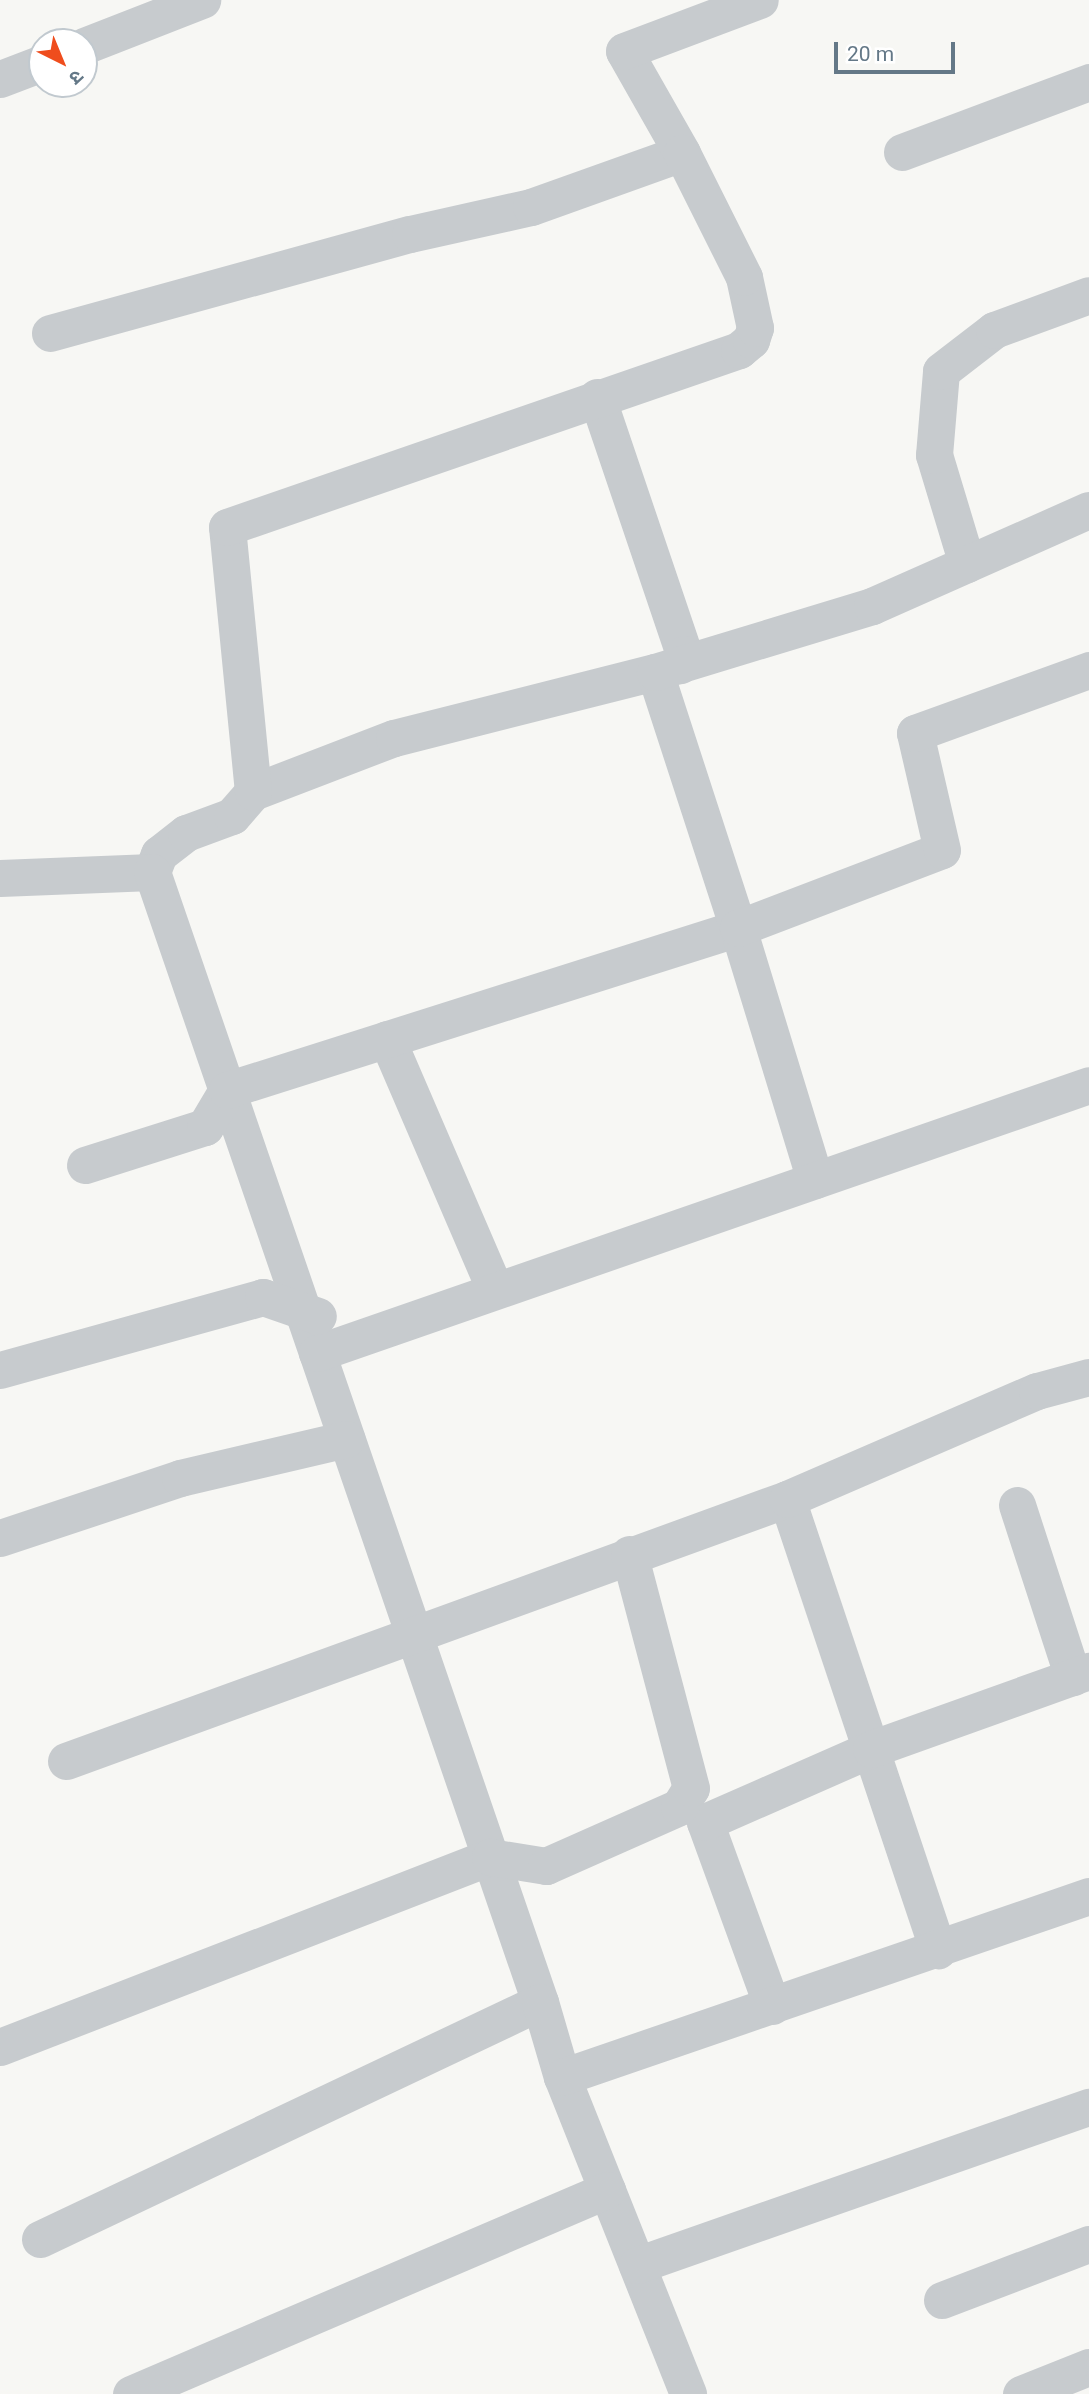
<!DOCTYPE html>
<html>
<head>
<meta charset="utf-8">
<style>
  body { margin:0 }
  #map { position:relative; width:1089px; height:2394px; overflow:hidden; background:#f7f7f4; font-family:Roboto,"Noto Sans Devanagari",sans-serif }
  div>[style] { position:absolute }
  .street>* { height:37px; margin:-18.5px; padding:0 18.5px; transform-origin:18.5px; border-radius:18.5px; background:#c7cbce }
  span { translate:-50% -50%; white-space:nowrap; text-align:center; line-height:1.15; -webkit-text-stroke:7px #fff; paint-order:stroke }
  .north { position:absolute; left:28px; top:28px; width:70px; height:70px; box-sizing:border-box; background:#fff; border:2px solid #c1c9cf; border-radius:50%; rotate:137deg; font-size:19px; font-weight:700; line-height:28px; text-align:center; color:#647887 }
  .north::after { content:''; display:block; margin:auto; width:24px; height:32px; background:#ef4d1d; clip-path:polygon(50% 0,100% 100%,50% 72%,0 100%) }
  .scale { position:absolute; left:834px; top:42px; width:121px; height:32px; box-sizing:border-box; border:4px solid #647887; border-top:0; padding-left:9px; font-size:21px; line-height:24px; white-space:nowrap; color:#647887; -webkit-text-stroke:5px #fff; paint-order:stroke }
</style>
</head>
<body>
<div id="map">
  <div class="street">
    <i style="left:84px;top:46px;width:127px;rotate:-21.3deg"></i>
    <i style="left:0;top:79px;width:45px;rotate:-20.9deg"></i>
    <i style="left:902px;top:152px;width:200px;rotate:-20.5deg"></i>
    <i style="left:50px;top:333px;width:373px;rotate:-15.4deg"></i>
    <i style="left:410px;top:234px;width:124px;rotate:-12.6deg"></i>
    <i style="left:531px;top:207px;width:160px;rotate:-19.7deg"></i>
    <i style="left:682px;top:153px;width:117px;rotate:-119.6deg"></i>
    <i style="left:624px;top:51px;width:145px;rotate:-20.6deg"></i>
    <i style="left:597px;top:397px;width:271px;rotate:71.3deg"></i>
    <i style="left:684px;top:654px;width:12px;rotate:110deg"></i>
    <i style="left:967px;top:564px;width:114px;rotate:-106.8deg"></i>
    <i style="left:934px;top:455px;width:84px;rotate:-85.2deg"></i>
    <i style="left:941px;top:371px;width:67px;rotate:-37.7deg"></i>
    <i style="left:994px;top:330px;width:101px;rotate:-20.2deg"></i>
    <i style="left:253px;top:792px;width:151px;rotate:-21deg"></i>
    <i style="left:394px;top:738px;width:269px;rotate:-14.2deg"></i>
    <i style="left:152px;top:872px;width:19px;rotate:-69deg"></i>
    <i style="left:159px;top:854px;width:34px;rotate:-38deg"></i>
    <i style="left:186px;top:833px;width:49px;rotate:-20.3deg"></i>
    <i style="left:232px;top:816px;width:32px;rotate:-49deg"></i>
    <i style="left:253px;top:792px;width:266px;rotate:-95.6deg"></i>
    <i style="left:227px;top:527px;width:542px;rotate:-19.07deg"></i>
    <i style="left:739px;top:350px;width:16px;rotate:-40deg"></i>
    <i style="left:751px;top:340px;width:13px;rotate:-72deg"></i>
    <i style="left:755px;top:328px;width:52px;rotate:-102.2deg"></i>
    <i style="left:744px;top:277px;width:139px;rotate:-116.6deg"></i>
    <i style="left:0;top:878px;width:152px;rotate:-2.3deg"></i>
    <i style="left:152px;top:872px;width:1195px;rotate:71.05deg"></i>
    <i style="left:387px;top:1039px;width:271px;rotate:66.7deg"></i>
    <i style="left:85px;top:1165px;width:126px;rotate:-17.6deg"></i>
    <i style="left:205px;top:1127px;width:43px;rotate:-59.3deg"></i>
    <i style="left:227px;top:1090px;width:536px;rotate:-17.59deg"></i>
    <i style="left:738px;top:928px;width:269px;rotate:-108deg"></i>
    <i style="left:655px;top:672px;width:227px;rotate:-16.9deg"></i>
    <i style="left:872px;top:606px;width:237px;rotate:-23.9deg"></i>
    <i style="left:815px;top:1180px;width:264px;rotate:-107deg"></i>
    <i style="left:738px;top:928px;width:218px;rotate:-20.9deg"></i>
    <i style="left:942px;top:850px;width:120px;rotate:-103deg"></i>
    <i style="left:915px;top:733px;width:185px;rotate:-19.9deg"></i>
    <i style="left:317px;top:1353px;width:817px;rotate:-19.14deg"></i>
    <i style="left:0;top:1370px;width:273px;rotate:-15.5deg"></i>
    <i style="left:263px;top:1297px;width:58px;rotate:19.1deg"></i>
    <i style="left:787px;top:1499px;width:476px;rotate:71.5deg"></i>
    <i style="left:1017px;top:1505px;width:181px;rotate:72deg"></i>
    <i style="left:0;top:1538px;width:190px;rotate:-18.4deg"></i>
    <i style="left:180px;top:1478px;width:171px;rotate:-13.2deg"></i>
    <i style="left:66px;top:1761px;width:767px;rotate:-19.97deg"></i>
    <i style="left:787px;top:1499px;width:272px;rotate:-23.4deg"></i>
    <i style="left:1037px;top:1391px;width:54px;rotate:-15.1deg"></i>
    <i style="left:772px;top:2006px;width:196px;rotate:-110deg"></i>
    <i style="left:705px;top:1822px;width:181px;rotate:-23.7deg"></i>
    <i style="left:871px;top:1749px;width:232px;rotate:-19.7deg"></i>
    <i style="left:0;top:2047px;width:526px;rotate:-21.19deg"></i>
    <i style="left:490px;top:1857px;width:57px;rotate:9.1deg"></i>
    <i style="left:546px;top:1866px;width:145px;rotate:-23.9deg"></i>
    <i style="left:679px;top:1807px;width:22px;rotate:-58deg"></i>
    <i style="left:691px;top:1788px;width:242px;rotate:-104.8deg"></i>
    <i style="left:562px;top:2077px;width:341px;rotate:68.3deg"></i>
    <i style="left:40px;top:2239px;width:553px;rotate:-25.36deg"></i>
    <i style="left:540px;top:2002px;width:78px;rotate:73.7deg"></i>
    <i style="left:562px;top:2077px;width:557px;rotate:-18.96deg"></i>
    <i style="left:637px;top:2265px;width:479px;rotate:-19.3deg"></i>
    <i style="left:942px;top:2300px;width:157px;rotate:-20.9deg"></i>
    <i style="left:131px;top:2394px;width:518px;rotate:-23.2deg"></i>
    <i style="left:1021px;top:2394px;width:73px;rotate:-21.7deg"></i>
  </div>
  <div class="north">उ</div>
  <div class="scale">20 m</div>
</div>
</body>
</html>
